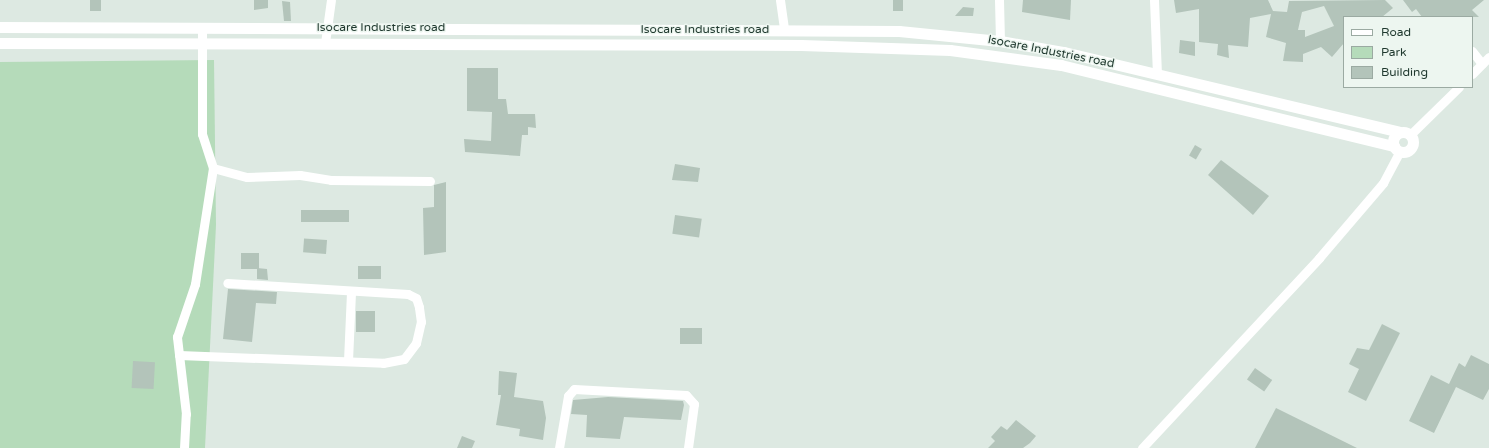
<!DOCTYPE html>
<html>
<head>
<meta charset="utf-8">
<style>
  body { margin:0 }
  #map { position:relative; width:1489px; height:448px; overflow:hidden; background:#dde9e2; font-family:"Varela Round",sans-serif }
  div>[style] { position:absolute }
  .green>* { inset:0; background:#b5dbba }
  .building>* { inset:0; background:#b3c4ba; transform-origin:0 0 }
  .minor>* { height:9px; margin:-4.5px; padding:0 4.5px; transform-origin:4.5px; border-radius:4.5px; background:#fff }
  .tertiary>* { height:11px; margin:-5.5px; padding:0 5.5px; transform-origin:5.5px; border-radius:5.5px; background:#fff }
  .tertiary>.ring { margin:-5.5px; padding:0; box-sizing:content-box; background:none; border:11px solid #fff; border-radius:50% }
  span { translate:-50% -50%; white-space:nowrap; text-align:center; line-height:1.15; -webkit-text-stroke:3px #edf6f0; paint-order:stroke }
  .street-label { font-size:12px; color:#1f382e }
  .legend { position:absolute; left:1343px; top:16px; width:130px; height:72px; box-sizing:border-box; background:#edf6f0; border:1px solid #9baaa2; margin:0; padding:5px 7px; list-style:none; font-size:12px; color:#1f382e }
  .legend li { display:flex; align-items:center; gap:8px; height:20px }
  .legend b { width:20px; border:1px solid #9baaa2 }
</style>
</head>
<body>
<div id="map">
  <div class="green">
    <i style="clip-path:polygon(214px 60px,216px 225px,205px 448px,0 448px,0 62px)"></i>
  </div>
  <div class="building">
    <i style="left:101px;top:0;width:11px;height:11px;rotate:90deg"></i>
    <i style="clip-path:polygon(254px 0,268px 0,268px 8px,254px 10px)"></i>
    <i style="left:893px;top:0;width:10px;height:11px"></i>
    <i style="clip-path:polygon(1023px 0,1071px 0,1070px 20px,1022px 12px)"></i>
    <i style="clip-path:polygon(evenodd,1174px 0,1268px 0,1273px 11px,1287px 12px,1289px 1px,1385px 0,1393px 8px,1382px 17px,1344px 17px,1344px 43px,1332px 57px,1321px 47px,1303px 54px,1303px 62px,1283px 61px,1286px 43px,1266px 37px,1271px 14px,1250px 18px,1248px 47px,1228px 45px,1229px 58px,1217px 55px,1218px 44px,1199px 42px,1199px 9px,1176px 13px,1174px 0,1324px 6px,1334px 26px,1305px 37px,1305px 30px,1298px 30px,1302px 12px,1324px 6px)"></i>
    <i style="clip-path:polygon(1403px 0,1484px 0,1472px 10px,1479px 17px,1422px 17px,1416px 9px,1412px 12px)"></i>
    <i style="clip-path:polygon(282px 1px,290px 2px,291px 21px,284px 21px)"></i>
    <i style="clip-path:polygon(963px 7px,974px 8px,973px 16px,955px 16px)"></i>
    <i style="clip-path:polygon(1180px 40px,1195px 42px,1195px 56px,1179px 53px)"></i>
    <i style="clip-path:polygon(467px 68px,498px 68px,498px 99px,506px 99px,508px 114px,535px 114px,536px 128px,528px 127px,528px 135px,522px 135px,520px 156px,465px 152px,464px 139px,491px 141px,492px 112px,467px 111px)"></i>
    <i style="left:1195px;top:145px;width:8px;height:12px;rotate:30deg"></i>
    <i style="clip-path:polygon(1221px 160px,1269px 196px,1253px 215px,1208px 175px)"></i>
    <i style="clip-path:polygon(675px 164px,700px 168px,698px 182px,672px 180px)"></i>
    <i style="clip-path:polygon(446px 182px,446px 252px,424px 255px,423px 208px,434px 207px,434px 185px)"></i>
    <i style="left:349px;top:210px;width:12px;height:48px;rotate:90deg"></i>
    <i style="left:675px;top:215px;width:27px;height:19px;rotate:8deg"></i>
    <i style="left:327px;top:240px;width:14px;height:23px;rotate:94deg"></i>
    <i style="left:241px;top:253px;width:18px;height:16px"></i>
    <i style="left:358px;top:266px;width:23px;height:13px"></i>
    <i style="clip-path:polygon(257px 268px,267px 269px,268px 280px,257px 279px)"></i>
    <i style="clip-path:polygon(228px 289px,277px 292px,276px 304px,256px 303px,252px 342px,223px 339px)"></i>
    <i style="left:375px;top:311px;width:21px;height:19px;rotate:90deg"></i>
    <i style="clip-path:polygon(1382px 324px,1400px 333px,1366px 401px,1348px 392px,1359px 369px,1349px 364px,1357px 348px,1369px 350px)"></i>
    <i style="left:680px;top:328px;width:22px;height:16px"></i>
    <i style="clip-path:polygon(1471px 355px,1489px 364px,1489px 389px,1483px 400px,1456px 387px,1434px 433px,1409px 421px,1431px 375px,1449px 384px,1459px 363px,1465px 367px)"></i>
    <i style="left:133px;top:361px;width:22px;height:27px;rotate:3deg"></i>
    <i style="left:1255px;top:368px;width:21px;height:14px;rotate:35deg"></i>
    <i style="clip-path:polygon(499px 371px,517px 373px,514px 397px,543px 401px,546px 418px,543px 440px,519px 436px,520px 429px,496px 425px,501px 395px,498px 395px)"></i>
    <i style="clip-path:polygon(608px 397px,683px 401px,684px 405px,681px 420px,624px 417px,620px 439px,586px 437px,587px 415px,571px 414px,573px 400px)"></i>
    <i style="clip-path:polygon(1276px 408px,1357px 448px,1255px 448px)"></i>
    <i style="clip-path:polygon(1016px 420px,1036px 436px,1030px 443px,1023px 448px,988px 448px,995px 441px,991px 437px,1001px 426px,1007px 430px)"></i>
    <i style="clip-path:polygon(462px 436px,475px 441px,472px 448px,457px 448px)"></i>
  </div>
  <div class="minor">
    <i style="left:780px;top:0;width:30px;rotate:82deg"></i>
    <i style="left:999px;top:0;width:41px;rotate:88.6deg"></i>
    <i style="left:1154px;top:0;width:74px;rotate:87.7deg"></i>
    <i style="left:202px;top:27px;width:107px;rotate:90deg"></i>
    <i style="left:202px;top:134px;width:36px;rotate:72deg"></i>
    <i style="left:213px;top:168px;width:35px;rotate:15deg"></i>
    <i style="left:247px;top:177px;width:53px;rotate:-2.2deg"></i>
    <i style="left:300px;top:175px;width:31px;rotate:9deg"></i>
    <i style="left:331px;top:180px;width:99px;rotate:0.6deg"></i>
    <i style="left:325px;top:43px;width:43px;rotate:-82.1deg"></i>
    <i style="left:1472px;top:51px;width:16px;rotate:52deg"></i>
    <i style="left:1472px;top:74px;width:24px;rotate:-45deg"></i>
    <i style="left:1411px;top:134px;width:67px;rotate:-44.4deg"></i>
    <i style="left:179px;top:355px;width:204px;rotate:2.2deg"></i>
    <i style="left:383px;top:363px;width:21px;rotate:-11deg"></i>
    <i style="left:404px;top:359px;width:20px;rotate:-53deg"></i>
    <i style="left:416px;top:343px;width:22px;rotate:-77deg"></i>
    <i style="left:421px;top:322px;width:15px;rotate:-98deg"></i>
    <i style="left:419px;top:307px;width:9px;rotate:-108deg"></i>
    <i style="left:416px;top:298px;width:9px;rotate:-153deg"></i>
    <i style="left:408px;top:294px;width:181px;rotate:-176.5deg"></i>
    <i style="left:348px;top:361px;width:70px;rotate:-87.5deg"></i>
    <i style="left:184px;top:448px;width:34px;rotate:-87deg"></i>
    <i style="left:186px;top:414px;width:78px;rotate:-96.7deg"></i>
    <i style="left:177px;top:337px;width:56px;rotate:-71.2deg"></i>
    <i style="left:195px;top:284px;width:117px;rotate:-81.2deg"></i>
    <i style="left:559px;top:448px;width:53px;rotate:-80.2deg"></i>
    <i style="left:568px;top:396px;width:9px;rotate:-49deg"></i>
    <i style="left:574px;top:389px;width:112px;rotate:3.1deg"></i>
    <i style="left:686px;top:395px;width:12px;rotate:48deg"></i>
    <i style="left:694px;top:404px;width:44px;rotate:97.8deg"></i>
    <i style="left:1142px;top:448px;width:260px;rotate:-47deg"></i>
    <i style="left:1319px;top:258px;width:99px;rotate:-49.5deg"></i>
    <i style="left:1383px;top:183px;width:36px;rotate:-62deg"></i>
  </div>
  <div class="tertiary">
    <i style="left:0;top:27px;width:899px;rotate:0.25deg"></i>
    <i style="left:899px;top:31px;width:101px;rotate:5.7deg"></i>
    <i style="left:1000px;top:41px;width:65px;rotate:9.8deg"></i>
    <i style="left:1064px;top:52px;width:344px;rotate:13.4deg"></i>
    <i style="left:0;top:43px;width:801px;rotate:0.14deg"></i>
    <i style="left:801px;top:45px;width:149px;rotate:1.9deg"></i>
    <i style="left:950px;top:50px;width:112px;rotate:7.7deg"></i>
    <i style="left:1061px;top:65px;width:343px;rotate:13.7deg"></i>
    <i class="ring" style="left:1393px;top:132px;width:9px;height:9px"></i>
  </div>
  <div class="street-label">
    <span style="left:381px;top:28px">Isocare Industries road</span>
    <span style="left:705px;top:30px">Isocare Industries road</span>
    <span style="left:1051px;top:52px;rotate:11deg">Isocare Industries road</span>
  </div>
  <ul class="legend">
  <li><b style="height:5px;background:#fff"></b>Road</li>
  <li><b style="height:11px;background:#b5dbba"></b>Park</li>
  <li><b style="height:11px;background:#b3c4ba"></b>Building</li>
  </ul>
</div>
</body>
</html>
